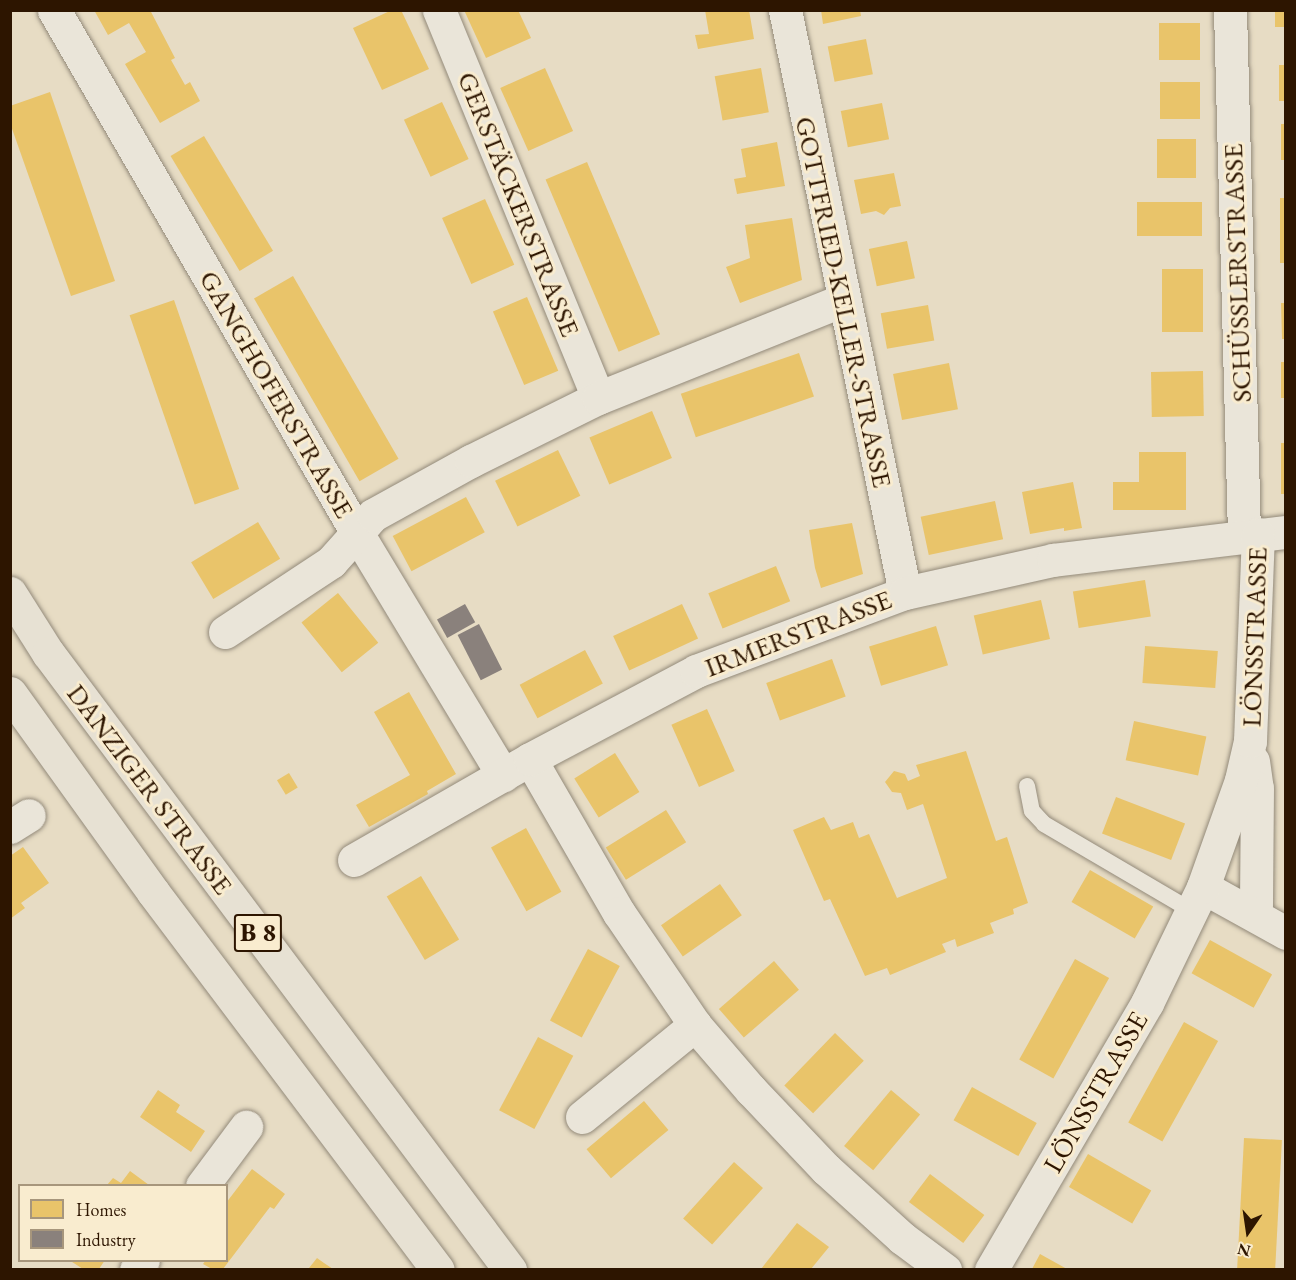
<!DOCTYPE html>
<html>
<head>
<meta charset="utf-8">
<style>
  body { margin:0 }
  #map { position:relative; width:1296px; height:1280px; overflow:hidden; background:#e7dcc4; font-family:"EB Garamond",serif }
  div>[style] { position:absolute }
  .homes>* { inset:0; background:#e9c46a; transform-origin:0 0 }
  .industry>* { inset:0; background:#8a817c; transform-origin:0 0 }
  .roads { filter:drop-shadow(0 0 2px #938a7a) drop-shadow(0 0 2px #938a7a) }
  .lane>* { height:16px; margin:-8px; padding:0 8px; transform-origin:8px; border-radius:8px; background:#eae5d9 }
  .street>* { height:33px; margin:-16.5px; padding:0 16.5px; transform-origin:16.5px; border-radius:16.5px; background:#eae5d9 }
  .highway>* { height:33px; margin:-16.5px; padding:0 16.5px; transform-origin:16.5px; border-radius:16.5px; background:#e7e1d3 }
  span { translate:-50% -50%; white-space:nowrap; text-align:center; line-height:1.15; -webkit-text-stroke:6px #f9eccf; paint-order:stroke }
  .shield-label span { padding:2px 4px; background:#f9eccf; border:2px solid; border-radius:4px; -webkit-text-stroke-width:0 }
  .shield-label { font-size:26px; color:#2d1500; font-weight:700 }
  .street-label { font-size:27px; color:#2d1500 }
  .frame { position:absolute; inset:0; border:12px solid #2d1500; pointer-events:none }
  .legend { position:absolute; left:18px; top:1184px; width:210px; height:78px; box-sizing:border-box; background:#f9eccf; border:2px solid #a7967c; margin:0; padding:8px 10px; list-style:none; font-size:18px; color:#2d1500 }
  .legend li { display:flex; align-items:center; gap:12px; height:30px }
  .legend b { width:30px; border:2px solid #a7967c }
  .north { position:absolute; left:1218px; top:1202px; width:60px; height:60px; -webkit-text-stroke:4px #f9eccf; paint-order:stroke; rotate:193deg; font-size:16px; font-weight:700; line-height:24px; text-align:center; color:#2d1500 }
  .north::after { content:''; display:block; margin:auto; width:21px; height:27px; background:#2d1500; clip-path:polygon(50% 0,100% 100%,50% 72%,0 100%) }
</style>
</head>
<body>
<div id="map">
  <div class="homes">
    <i style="clip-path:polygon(94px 10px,150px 10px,175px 58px,171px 60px,185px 85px,190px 82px,200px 101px,160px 123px,125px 64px,146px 52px,129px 23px,108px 35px)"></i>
    <i style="clip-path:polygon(392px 10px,401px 10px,429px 69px,382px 90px,353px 28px)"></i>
    <i style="clip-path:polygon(464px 10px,518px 10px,531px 38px,486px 58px)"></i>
    <i style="clip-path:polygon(705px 10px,749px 10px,754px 39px,698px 49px,695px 35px,709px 34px)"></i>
    <i style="clip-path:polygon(821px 10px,860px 10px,861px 16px,823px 24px)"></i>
    <i style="left:1275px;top:10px;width:11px;height:17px"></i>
    <i style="left:1159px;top:23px;width:41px;height:37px"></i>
    <i style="left:866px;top:39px;width:36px;height:39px;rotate:79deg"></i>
    <i style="left:1279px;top:65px;width:7px;height:36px"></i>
    <i style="left:545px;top:68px;width:69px;height:49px;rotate:66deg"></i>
    <i style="left:761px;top:68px;width:45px;height:47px;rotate:80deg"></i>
    <i style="left:1160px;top:82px;width:40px;height:37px"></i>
    <i style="clip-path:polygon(50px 92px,115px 281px,71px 296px,10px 123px,10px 106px)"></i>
    <i style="left:442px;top:102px;width:63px;height:42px;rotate:65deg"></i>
    <i style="left:882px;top:103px;width:37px;height:42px;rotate:79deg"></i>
    <i style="left:1281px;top:124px;width:5px;height:36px"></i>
    <i style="left:204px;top:136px;width:134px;height:39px;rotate:59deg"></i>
    <i style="left:1157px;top:139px;width:39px;height:39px"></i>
    <i style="clip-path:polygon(777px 142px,785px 186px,737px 194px,734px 179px,746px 177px,741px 149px)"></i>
    <i style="left:587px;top:162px;width:187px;height:45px;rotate:67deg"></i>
    <i style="clip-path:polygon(894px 173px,901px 206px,890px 208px,884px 215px,876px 211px,861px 214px,854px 180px)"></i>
    <i style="left:1280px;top:198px;width:6px;height:65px"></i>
    <i style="left:485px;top:199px;width:72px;height:47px;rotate:66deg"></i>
    <i style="left:1137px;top:202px;width:65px;height:34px"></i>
    <i style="clip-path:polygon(792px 218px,802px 280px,740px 303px,726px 267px,750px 258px,745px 225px)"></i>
    <i style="left:907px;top:241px;width:38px;height:39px;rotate:78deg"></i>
    <i style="left:1162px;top:269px;width:41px;height:63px"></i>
    <i style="left:293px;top:276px;width:211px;height:45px;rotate:60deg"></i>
    <i style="left:527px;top:297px;width:80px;height:37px;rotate:67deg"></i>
    <i style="left:174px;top:300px;width:200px;height:47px;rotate:71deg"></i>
    <i style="clip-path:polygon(1281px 303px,1286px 303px,1286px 339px,1282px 339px)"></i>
    <i style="left:928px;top:305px;width:36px;height:48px;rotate:80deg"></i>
    <i style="left:799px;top:353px;width:46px;height:125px;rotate:71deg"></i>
    <i style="left:1281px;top:362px;width:5px;height:36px"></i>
    <i style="left:949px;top:363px;width:47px;height:57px;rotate:79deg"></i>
    <i style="left:1203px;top:371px;width:45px;height:52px;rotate:89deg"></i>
    <i style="left:652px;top:411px;width:51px;height:68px;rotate:67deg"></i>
    <i style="left:1281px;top:443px;width:5px;height:51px"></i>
    <i style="left:558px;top:450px;width:51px;height:70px;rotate:64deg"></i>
    <i style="clip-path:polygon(1139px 452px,1186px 452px,1186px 510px,1113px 510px,1113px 482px,1139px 482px)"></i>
    <i style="clip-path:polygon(1073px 482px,1082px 528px,1064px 531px,1064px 528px,1030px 534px,1022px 492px)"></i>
    <i style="left:466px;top:497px;width:40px;height:83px;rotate:62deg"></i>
    <i style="left:995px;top:501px;width:39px;height:76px;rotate:78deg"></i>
    <i style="left:258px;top:522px;width:43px;height:78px;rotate:59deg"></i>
    <i style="clip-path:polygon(852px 523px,863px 574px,821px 588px,815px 568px,809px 530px)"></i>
    <i style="left:776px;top:566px;width:38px;height:73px;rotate:68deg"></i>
    <i style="left:1145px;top:580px;width:37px;height:73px;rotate:81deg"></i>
    <i style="left:338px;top:593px;width:64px;height:47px;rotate:51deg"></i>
    <i style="left:1041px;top:600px;width:40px;height:69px;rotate:77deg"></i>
    <i style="left:682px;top:604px;width:38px;height:76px;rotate:65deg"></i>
    <i style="left:936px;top:626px;width:41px;height:70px;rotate:73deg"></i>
    <i style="left:1145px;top:646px;width:73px;height:37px;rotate:4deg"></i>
    <i style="left:585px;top:650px;width:38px;height:74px;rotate:62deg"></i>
    <i style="left:832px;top:659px;width:40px;height:70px;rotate:70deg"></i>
    <i style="clip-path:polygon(409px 692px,456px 774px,427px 791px,428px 794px,369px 827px,356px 805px,410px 775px,374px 712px)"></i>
    <i style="left:707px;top:709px;width:68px;height:39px;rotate:66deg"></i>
    <i style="left:1134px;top:721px;width:74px;height:40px;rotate:12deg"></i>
    <i style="clip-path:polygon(966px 751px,996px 841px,1007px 837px,1028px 903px,1013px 909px,1014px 914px,990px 923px,994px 933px,957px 947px,955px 939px,942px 944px,946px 952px,890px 975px,887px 968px,865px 976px,830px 899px,824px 901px,793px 830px,824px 817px,831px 830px,853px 822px,859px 838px,869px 834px,897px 898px,947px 878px,923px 804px,907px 810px,901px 793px,892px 792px,885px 782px,894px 771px,905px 774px,908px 781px,920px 776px,916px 765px)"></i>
    <i style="left:615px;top:753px;width:46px;height:48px;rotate:58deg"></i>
    <i style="left:289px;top:773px;width:17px;height:14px;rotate:59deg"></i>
    <i style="left:1116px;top:797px;width:74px;height:39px;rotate:21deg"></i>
    <i style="left:666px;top:810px;width:38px;height:71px;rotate:58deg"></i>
    <i style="left:526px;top:828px;width:73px;height:40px;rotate:61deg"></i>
    <i style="clip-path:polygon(23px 847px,49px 883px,21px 903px,25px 908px,10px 919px,10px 856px)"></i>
    <i style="left:1090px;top:870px;width:73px;height:37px;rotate:30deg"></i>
    <i style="left:421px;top:876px;width:74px;height:40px;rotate:59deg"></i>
    <i style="left:720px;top:884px;width:38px;height:72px;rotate:55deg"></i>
    <i style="left:1210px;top:940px;width:71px;height:38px;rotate:29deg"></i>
    <i style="left:588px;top:949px;width:36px;height:81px;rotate:28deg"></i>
    <i style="left:1075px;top:959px;width:39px;height:115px;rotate:29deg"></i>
    <i style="left:774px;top:961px;width:38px;height:73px;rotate:49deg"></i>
    <i style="left:1184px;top:1022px;width:39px;height:115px;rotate:29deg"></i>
    <i style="left:835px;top:1033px;width:40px;height:73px;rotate:44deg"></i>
    <i style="left:538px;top:1037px;width:40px;height:83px;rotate:28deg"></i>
    <i style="left:972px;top:1087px;width:74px;height:38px;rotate:29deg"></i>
    <i style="clip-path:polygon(158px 1090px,180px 1105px,176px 1112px,205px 1131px,191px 1152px,140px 1117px)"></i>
    <i style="left:891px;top:1090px;width:38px;height:73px;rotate:40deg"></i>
    <i style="left:644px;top:1101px;width:38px;height:75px;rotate:50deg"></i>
    <i style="left:1244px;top:1138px;width:38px;height:131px;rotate:3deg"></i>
    <i style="left:1088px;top:1154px;width:73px;height:38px;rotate:30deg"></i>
    <i style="left:734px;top:1162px;width:39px;height:76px;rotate:42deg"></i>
    <i style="clip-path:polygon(252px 1169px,285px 1194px,274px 1209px,270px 1207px,223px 1269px,212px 1269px,203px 1264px,206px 1260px,226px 1260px,226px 1203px)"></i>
    <i style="clip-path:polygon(130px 1171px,149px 1185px,107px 1185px,113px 1178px,121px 1183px)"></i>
    <i style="left:930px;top:1174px;width:68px;height:35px;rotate:37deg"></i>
    <i style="clip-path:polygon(797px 1223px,829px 1247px,811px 1269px,761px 1269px)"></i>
    <i style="clip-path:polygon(1040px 1254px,1067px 1269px,1032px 1269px)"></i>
    <i style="clip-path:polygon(317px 1258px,324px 1263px,333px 1269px,312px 1269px,309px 1268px)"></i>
    <i style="clip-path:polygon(69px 1260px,105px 1260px,99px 1269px,83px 1269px)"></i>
  </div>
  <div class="industry">
    <i style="left:465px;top:604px;width:21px;height:32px;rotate:61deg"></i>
    <i style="left:479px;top:624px;width:51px;height:24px;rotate:63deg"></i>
  </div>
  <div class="roads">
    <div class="lane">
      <i style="left:1027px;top:786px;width:25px;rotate:79deg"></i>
      <i style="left:1032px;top:811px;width:18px;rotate:47deg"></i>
      <i style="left:1044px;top:824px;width:172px;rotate:30.4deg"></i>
    </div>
    <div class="street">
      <i style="left:54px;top:10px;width:604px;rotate:59.91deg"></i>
      <i style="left:357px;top:533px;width:283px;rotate:58.9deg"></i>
      <i style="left:439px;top:10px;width:419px;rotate:67.7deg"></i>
      <i style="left:785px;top:10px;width:595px;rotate:78.37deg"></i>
      <i style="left:1230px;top:10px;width:525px;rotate:88.47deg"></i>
      <i style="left:225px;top:632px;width:127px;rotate:-33.4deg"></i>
      <i style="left:331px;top:562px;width:63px;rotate:-48.2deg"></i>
      <i style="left:373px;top:515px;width:112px;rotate:-28.9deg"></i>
      <i style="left:471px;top:461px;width:142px;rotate:-26.4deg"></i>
      <i style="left:598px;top:398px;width:264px;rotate:-21.8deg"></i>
      <i style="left:530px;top:759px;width:178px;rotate:60deg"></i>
      <i style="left:619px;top:913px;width:135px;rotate:55.8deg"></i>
      <i style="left:695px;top:1025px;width:86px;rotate:49.3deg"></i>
      <i style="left:751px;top:1090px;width:109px;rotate:46.5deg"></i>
      <i style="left:826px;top:1169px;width:103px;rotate:42.2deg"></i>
      <i style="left:902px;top:1238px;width:54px;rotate:36.7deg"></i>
      <i style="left:1253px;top:761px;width:27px;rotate:82deg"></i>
      <i style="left:1257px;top:788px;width:127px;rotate:90.5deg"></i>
      <i style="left:10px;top:827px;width:22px;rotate:-32deg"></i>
      <i style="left:354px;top:860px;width:203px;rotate:-29.8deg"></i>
      <i style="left:530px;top:759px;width:188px;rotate:-27.9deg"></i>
      <i style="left:696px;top:671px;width:223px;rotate:-20.5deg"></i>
      <i style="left:905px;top:593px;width:152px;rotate:-12.6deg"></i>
      <i style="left:1053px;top:560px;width:235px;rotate:-6.9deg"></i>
      <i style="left:1203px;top:887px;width:95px;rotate:29deg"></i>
      <i style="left:582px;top:1117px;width:146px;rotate:-39.2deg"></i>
      <i style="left:202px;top:1186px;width:74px;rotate:-53.3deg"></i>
      <i style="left:136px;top:1270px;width:12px;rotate:-55deg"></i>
      <i style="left:991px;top:1270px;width:309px;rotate:-59.7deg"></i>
      <i style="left:1147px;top:1003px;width:129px;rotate:-64.2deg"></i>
      <i style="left:1203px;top:887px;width:114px;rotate:-70.4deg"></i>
      <i style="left:1241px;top:780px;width:40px;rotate:-77deg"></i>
      <i style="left:1250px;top:741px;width:207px;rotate:-87.8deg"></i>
    </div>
    <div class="highway">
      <i style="left:10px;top:593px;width:71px;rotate:57.7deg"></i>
      <i style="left:48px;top:653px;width:771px;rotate:53.17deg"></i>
      <i style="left:10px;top:693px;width:245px;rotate:54.3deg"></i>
      <i style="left:153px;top:892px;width:473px;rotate:53deg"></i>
    </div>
  </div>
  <div class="shield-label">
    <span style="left:258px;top:933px">B 8</span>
  </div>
  <div class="street-label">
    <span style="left:519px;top:204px;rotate:68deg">GERSTÄCKERSTRASSE</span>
    <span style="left:1237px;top:273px;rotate:-92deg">SCHÜSSLERSTRASSE</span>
    <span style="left:844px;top:302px;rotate:78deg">GOTTFRIED-KELLER-STRASSE</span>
    <span style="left:277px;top:394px;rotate:60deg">GANGHOFERSTRASSE</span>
    <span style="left:798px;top:633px;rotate:-21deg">IRMERSTRASSE</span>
    <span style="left:1254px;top:637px;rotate:-88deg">LÖNSSTRASSE</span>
    <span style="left:150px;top:789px;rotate:53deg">DANZIGER STRASSE</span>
    <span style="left:1095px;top:1092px;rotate:-60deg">LÖNSSTRASSE</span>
  </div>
  <div class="frame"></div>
  <ul class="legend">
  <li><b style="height:16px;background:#e9c46a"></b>Homes</li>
  <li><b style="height:16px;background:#8a817c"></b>Industry</li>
  </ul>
  <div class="north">N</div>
</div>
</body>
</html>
